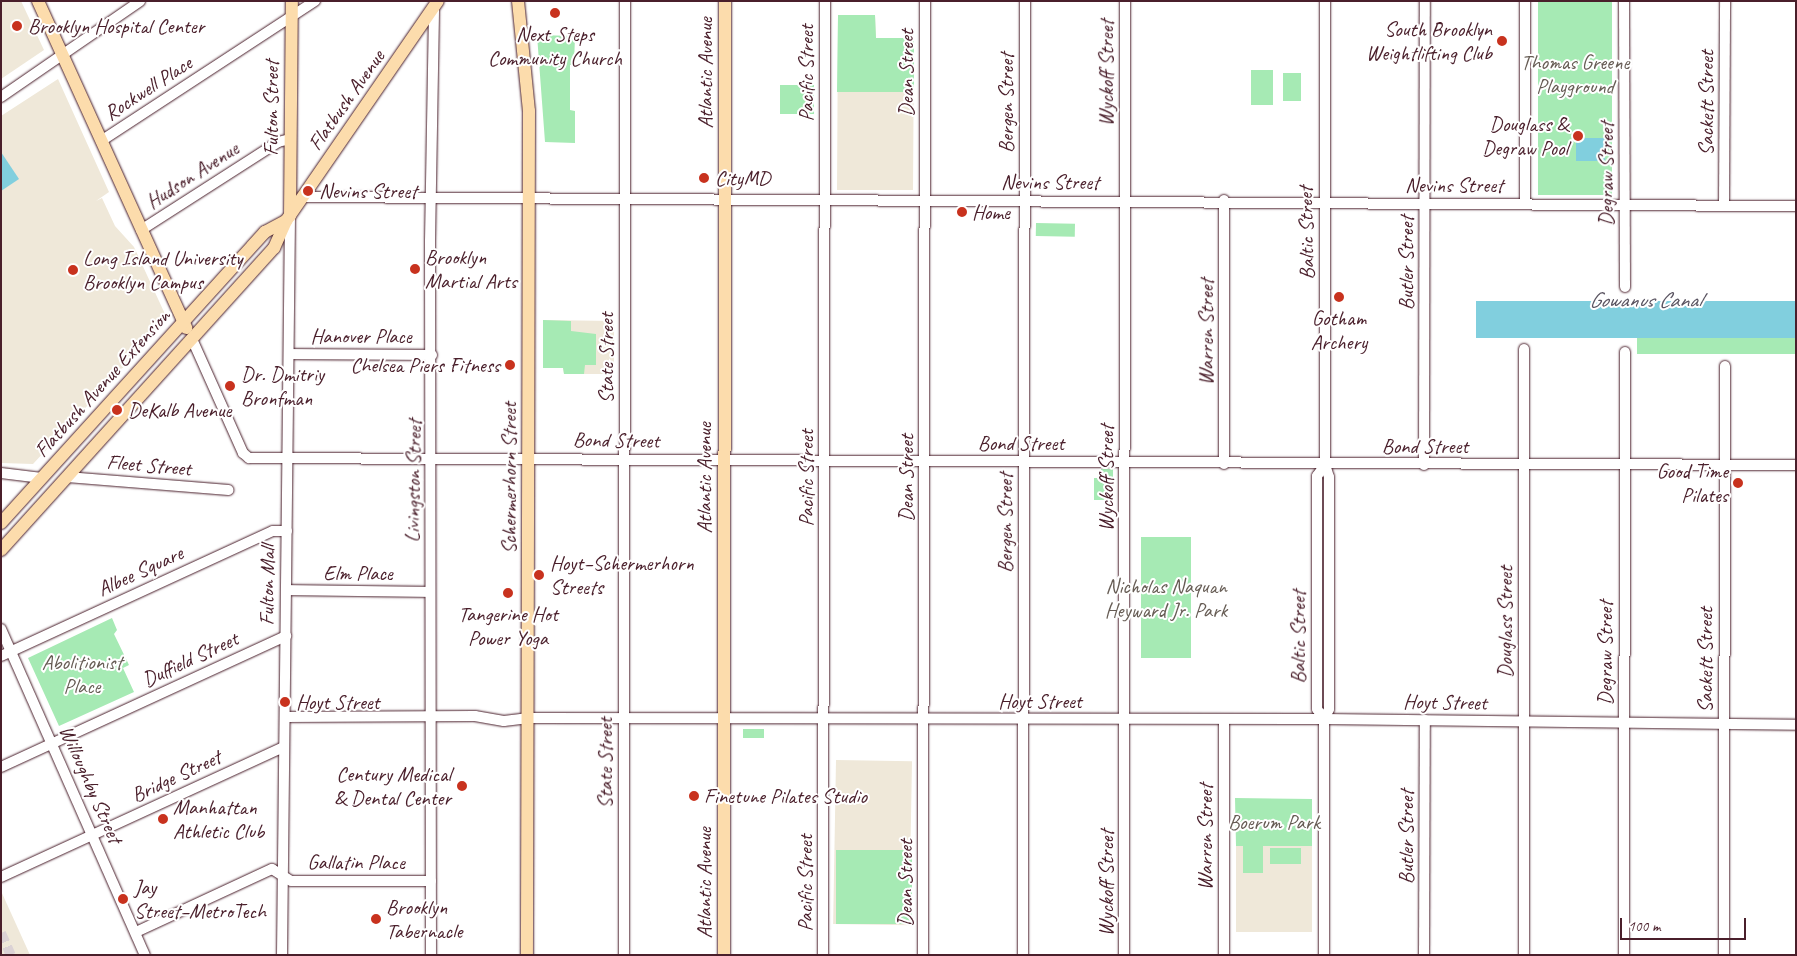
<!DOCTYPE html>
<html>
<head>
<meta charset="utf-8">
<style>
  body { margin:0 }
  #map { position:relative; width:1797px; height:956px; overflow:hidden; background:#fff; font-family:Caveat,sans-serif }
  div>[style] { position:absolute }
  .built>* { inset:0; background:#efe8d9; transform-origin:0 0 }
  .green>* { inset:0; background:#a6eab4; transform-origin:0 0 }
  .water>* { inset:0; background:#81cfde; transform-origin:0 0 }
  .minor-tunnel>* { height:10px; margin-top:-5px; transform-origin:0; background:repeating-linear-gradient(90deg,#dbd2d5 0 10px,transparent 0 15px) }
  .roads { filter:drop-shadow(0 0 1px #4a1f2b) drop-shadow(0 0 1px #4a1f2b) }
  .minor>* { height:10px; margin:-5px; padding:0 5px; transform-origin:5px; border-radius:5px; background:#fff }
  .major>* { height:12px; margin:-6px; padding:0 6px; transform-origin:6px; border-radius:6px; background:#fcdcac }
  .dots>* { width:14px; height:14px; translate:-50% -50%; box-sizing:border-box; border:2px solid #fff; border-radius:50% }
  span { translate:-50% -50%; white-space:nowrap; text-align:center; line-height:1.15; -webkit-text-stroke:4px #fff; paint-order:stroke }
  .poi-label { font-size:21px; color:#4a1f2b }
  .left { translate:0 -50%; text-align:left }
  .right { translate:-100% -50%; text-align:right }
  .park-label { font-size:21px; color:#665c54 }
  .street-label { font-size:21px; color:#4a1f2b }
  .water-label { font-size:22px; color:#5a5461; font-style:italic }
  .frame { position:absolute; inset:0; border:2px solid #4a1f2b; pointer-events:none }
  .scale { position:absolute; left:1620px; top:918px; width:126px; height:22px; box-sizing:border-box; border:2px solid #4a1f2b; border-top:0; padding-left:6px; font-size:15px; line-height:18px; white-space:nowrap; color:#4a1f2b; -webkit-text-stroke:4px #fff; paint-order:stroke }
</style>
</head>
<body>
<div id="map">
  <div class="built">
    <i style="clip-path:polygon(1px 1px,21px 1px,44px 50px,1px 79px)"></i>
    <i style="clip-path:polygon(838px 15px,875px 15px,876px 38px,914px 38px,913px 190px,837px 190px)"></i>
    <i style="clip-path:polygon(58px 79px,109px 192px,96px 201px,102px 198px,115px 226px,134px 247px,165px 314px,156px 332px,33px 464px,1px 463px,1px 116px)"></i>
    <i style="clip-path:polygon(543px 320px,614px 321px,614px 374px,564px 374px,563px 368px,543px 368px)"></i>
    <i style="left:836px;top:760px;width:76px;height:164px;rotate:1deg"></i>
    <i style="left:1236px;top:846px;width:76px;height:86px"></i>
    <i style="clip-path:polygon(1px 891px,30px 955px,1px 955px)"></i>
  </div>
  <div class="green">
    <i style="left:1538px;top:1px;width:74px;height:194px"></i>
    <i style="clip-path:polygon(838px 15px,875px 15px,876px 38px,914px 38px,914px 92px,837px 92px)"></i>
    <i style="clip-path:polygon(537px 35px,575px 36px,574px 65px,570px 65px,570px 110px,575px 111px,575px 143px,545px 142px)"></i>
    <i style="left:1251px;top:70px;width:22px;height:35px"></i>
    <i style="left:1283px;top:73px;width:18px;height:28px"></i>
    <i style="left:780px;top:85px;width:34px;height:29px"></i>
    <i style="left:1036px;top:223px;width:39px;height:13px;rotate:1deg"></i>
    <i style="clip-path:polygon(543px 320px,571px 321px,571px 331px,596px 334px,596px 365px,585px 365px,584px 374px,564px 374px,563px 368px,543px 368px)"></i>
    <i style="left:1637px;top:338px;width:159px;height:16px"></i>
    <i style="clip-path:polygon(1101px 469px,1113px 469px,1113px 500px,1094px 500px,1094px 478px,1101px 478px)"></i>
    <i style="left:1141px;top:537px;width:50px;height:121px"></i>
    <i style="clip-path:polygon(112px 618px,117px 630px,114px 634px,129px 665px,123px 668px,134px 692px,59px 726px,28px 658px)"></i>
    <i style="left:743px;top:729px;width:21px;height:9px"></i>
    <i style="clip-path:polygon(1235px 798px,1312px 799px,1312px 846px,1263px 846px,1263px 873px,1243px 873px,1243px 846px,1236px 846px)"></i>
    <i style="left:1270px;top:848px;width:31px;height:16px"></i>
    <i style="left:836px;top:850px;width:76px;height:74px"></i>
  </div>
  <div class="water">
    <i style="left:1576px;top:138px;width:29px;height:23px"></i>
    <i style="clip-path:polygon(1px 152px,19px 179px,1px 191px)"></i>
    <i style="left:1476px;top:301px;width:320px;height:37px"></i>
  </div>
  <div class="minor-tunnel">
    <i style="left:1px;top:933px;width:24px;rotate:66deg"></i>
  </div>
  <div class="roads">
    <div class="minor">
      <i style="left:1624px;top:1px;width:286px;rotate:89.8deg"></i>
      <i style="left:1px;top:97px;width:169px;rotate:-34.6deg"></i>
      <i style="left:101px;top:141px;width:256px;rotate:-33.2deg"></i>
      <i style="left:303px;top:197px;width:1493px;rotate:0.35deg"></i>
      <i style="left:1525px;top:204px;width:203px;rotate:-90deg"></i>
      <i style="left:1724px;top:205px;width:204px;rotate:-89.7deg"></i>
      <i style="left:141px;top:230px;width:163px;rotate:-32.7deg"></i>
      <i style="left:278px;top:142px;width:12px;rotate:-14deg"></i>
      <i style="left:192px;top:339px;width:125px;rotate:65.9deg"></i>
      <i style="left:243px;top:453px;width:8px;rotate:40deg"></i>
      <i style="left:249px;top:458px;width:1547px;rotate:0.26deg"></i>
      <i style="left:1524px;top:349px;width:606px;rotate:90deg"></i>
      <i style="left:289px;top:354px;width:143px;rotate:0.4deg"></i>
      <i style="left:1224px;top:464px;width:264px;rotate:-90deg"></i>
      <i style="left:1424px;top:465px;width:464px;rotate:-89.9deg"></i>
      <i style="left:1px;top:473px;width:41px;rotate:7deg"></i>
      <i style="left:67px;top:477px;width:162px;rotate:4.6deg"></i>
      <i style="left:286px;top:590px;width:144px;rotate:0.8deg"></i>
      <i style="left:1px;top:629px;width:356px;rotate:66.2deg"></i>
      <i style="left:1px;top:656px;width:299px;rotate:-24.7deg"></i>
      <i style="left:273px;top:531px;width:14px"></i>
      <i style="left:285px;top:717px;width:190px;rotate:-0.3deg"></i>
      <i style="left:475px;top:716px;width:29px;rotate:10deg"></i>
      <i style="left:504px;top:721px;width:25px;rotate:-7deg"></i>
      <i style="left:529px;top:718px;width:795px;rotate:0.07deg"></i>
      <i style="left:1324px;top:719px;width:472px;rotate:0.7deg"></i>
      <i style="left:1324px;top:719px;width:12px;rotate:-125deg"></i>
      <i style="left:1317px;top:709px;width:233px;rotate:-90deg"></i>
      <i style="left:1317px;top:476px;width:14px;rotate:-54deg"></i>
      <i style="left:1px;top:767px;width:314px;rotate:-24.7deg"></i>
      <i style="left:1px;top:877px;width:311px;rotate:-24.7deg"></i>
      <i style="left:136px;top:932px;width:150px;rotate:-24.9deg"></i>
      <i style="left:272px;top:869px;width:22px;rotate:32deg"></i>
      <i style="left:291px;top:881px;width:140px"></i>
      <i style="left:282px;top:955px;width:739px;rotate:-89.38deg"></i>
      <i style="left:431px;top:955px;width:714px;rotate:-90.08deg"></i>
      <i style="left:430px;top:241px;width:234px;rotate:-89deg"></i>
      <i style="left:624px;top:955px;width:954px;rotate:-89.94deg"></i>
      <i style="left:823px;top:955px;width:954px;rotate:-89.88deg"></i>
      <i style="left:923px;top:955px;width:954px;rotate:-89.88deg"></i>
      <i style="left:1023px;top:955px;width:954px;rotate:-89.88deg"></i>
      <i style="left:1124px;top:955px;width:954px;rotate:-89.94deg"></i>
      <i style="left:1224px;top:955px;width:236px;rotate:-90deg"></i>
      <i style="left:1324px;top:955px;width:236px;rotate:-90deg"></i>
      <i style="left:1324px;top:719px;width:11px;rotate:-63deg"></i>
      <i style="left:1329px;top:709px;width:232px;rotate:-90deg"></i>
      <i style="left:1329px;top:477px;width:13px;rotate:-108deg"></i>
      <i style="left:1325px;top:465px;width:464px;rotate:-90deg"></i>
      <i style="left:1424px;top:955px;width:235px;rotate:-89.8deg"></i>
      <i style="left:1624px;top:955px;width:603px;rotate:-89.9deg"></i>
      <i style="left:1724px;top:955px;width:589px;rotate:-89.9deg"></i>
    </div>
    <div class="major">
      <i style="left:38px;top:1px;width:359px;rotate:65.6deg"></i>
      <i style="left:518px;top:1px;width:111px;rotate:84.3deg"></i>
      <i style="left:529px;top:111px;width:844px;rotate:90.14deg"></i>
      <i style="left:290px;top:216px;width:215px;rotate:-89.5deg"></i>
      <i style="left:1px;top:523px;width:393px;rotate:-47.8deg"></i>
      <i style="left:265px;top:232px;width:24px;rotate:-28deg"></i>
      <i style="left:1px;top:550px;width:407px;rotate:-47.9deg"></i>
      <i style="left:274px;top:248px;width:30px;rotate:-66deg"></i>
      <i style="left:286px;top:221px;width:267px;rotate:-55.4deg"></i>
      <i style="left:724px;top:955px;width:954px;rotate:-89.94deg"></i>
    </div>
  </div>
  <div class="dots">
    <i style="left:555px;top:13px;background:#c8321e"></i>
    <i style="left:17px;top:26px;background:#c8321e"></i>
    <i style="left:1502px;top:41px;background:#c8321e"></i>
    <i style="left:1578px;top:136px;background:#c8321e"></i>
    <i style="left:704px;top:178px;background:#c8321e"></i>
    <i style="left:308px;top:191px;background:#c8321e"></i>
    <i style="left:962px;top:212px;background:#c8321e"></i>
    <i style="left:415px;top:269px;background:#c8321e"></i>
    <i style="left:73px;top:270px;background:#c8321e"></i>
    <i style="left:1339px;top:297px;background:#c8321e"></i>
    <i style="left:510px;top:365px;background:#c8321e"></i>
    <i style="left:230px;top:386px;background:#c8321e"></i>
    <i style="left:117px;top:410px;background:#c8321e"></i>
    <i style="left:1738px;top:483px;background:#c8321e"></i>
    <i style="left:539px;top:575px;background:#c8321e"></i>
    <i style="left:508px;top:593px;background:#c8321e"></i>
    <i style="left:285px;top:702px;background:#c8321e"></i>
    <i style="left:462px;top:786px;background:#c8321e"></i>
    <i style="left:694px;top:796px;background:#c8321e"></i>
    <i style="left:163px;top:819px;background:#c8321e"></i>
    <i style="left:123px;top:899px;background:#c8321e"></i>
    <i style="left:376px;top:919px;background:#c8321e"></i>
  </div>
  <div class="poi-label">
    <span class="left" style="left:28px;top:26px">Brooklyn Hospital Center</span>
    <span class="right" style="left:1492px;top:41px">South Brooklyn<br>Weightlifting Club</span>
    <span style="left:555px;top:46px">Next Steps<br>Community Church</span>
    <span class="right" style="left:1568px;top:136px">Douglass &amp;<br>Degraw Pool</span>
    <span class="left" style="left:715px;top:178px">CityMD</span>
    <span class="left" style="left:319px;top:191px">Nevins Street</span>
    <span class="left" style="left:972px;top:212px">Home</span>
    <span class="left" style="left:425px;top:269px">Brooklyn<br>Martial Arts</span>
    <span class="left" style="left:83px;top:270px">Long Island University<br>Brooklyn Campus</span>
    <span style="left:1339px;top:330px">Gotham<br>Archery</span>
    <span class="right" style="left:500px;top:365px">Chelsea Piers Fitness</span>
    <span class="left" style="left:241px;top:386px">Dr. Dmitriy<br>Bronfman</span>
    <span class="left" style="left:128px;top:410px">DeKalb Avenue</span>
    <span class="right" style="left:1728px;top:483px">Good Time<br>Pilates</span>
    <span class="left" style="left:550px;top:575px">Hoyt–Schermerhorn<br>Streets</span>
    <span style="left:508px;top:626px">Tangerine Hot<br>Power Yoga</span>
    <span class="left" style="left:296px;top:702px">Hoyt Street</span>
    <span class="right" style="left:451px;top:786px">Century Medical<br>&amp; Dental Center</span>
    <span class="left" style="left:704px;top:796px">Finetune Pilates Studio</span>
    <span class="left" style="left:173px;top:819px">Manhattan<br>Athletic Club</span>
    <span class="left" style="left:134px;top:899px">Jay<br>Street–MetroTech</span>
    <span class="left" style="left:386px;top:919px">Brooklyn<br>Tabernacle</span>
  </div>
  <div class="park-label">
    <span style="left:1575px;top:74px">Thomas Greene<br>Playground</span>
    <span style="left:1166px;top:598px">Nicholas Naquan<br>Heyward Jr. Park</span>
    <span style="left:82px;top:674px">Abolitionist<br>Place</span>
    <span style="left:1274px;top:822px">Boerum Park</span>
  </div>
  <div class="street-label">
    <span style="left:705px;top:73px;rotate:-90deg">Atlantic Avenue</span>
    <span style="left:806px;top:73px;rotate:-90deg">Pacific Street</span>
    <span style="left:906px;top:73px;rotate:-90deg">Dean Street</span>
    <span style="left:1106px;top:73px;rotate:-90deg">Wyckoff Street</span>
    <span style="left:148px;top:88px;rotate:-33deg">Rockwell Place</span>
    <span style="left:346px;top:100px;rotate:-55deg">Flatbush Avenue</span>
    <span style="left:1006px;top:103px;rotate:-90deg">Bergen Street</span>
    <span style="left:1706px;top:103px;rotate:-90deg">Sackett Street</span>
    <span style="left:271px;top:108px;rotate:-90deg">Fulton Street</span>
    <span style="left:1606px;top:174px;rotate:-90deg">Degraw Street</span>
    <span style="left:192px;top:175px;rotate:-33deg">Hudson Avenue</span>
    <span style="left:1050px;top:182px">Nevins Street</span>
    <span style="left:1454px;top:185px">Nevins Street</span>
    <span style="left:1306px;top:233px;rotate:-91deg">Baltic Street</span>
    <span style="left:1406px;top:263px;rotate:-90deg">Butler Street</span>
    <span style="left:1206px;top:332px;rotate:-90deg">Warren Street</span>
    <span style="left:361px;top:336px">Hanover Place</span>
    <span style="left:606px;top:358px;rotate:-90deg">State Street</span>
    <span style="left:102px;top:383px;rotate:-48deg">Flatbush Avenue Extension</span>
    <span style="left:616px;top:440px;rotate:1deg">Bond Street</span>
    <span style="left:1021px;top:443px">Bond Street</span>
    <span style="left:1425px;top:446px">Bond Street</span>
    <span style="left:149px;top:465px;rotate:5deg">Fleet Street</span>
    <span style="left:509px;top:478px;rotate:-90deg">Schermerhorn Street</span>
    <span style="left:704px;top:478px;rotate:-90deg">Atlantic Avenue</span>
    <span style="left:806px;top:478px;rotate:-90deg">Pacific Street</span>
    <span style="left:906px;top:478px;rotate:-90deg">Dean Street</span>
    <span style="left:1106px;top:478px;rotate:-90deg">Wyckoff Street</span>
    <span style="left:413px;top:481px;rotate:-89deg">Livingston Street</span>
    <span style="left:1005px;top:523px;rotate:-90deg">Bergen Street</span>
    <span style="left:140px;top:571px;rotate:-25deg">Albee Square</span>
    <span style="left:358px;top:573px">Elm Place</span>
    <span style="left:267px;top:585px;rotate:-89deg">Fulton Mall</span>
    <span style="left:1505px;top:622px;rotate:-90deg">Douglass Street</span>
    <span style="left:1298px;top:637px;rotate:-90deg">Baltic Street</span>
    <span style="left:1605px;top:653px;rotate:-90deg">Degraw Street</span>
    <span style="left:190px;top:659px;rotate:-25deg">Duffield Street</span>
    <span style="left:1705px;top:660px;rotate:-90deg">Sackett Street</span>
    <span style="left:1040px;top:701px">Hoyt Street</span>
    <span style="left:1445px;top:702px;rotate:1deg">Hoyt Street</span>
    <span style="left:605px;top:763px;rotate:-90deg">State Street</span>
    <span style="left:176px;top:776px;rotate:-25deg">Bridge Street</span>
    <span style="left:91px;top:784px;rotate:66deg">Willoughby Street</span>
    <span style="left:1205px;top:837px;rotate:-90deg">Warren Street</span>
    <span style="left:1406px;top:837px;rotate:-90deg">Butler Street</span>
    <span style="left:356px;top:862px">Gallatin Place</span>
    <span style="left:704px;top:883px;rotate:-90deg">Atlantic Avenue</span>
    <span style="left:805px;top:883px;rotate:-90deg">Pacific Street</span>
    <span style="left:905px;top:883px;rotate:-90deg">Dean Street</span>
    <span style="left:1106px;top:883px;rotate:-90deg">Wyckoff Street</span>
  </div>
  <div class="water-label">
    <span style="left:1645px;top:301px">Gowanus Canal</span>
  </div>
  <div class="frame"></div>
  <div class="scale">100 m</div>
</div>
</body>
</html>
